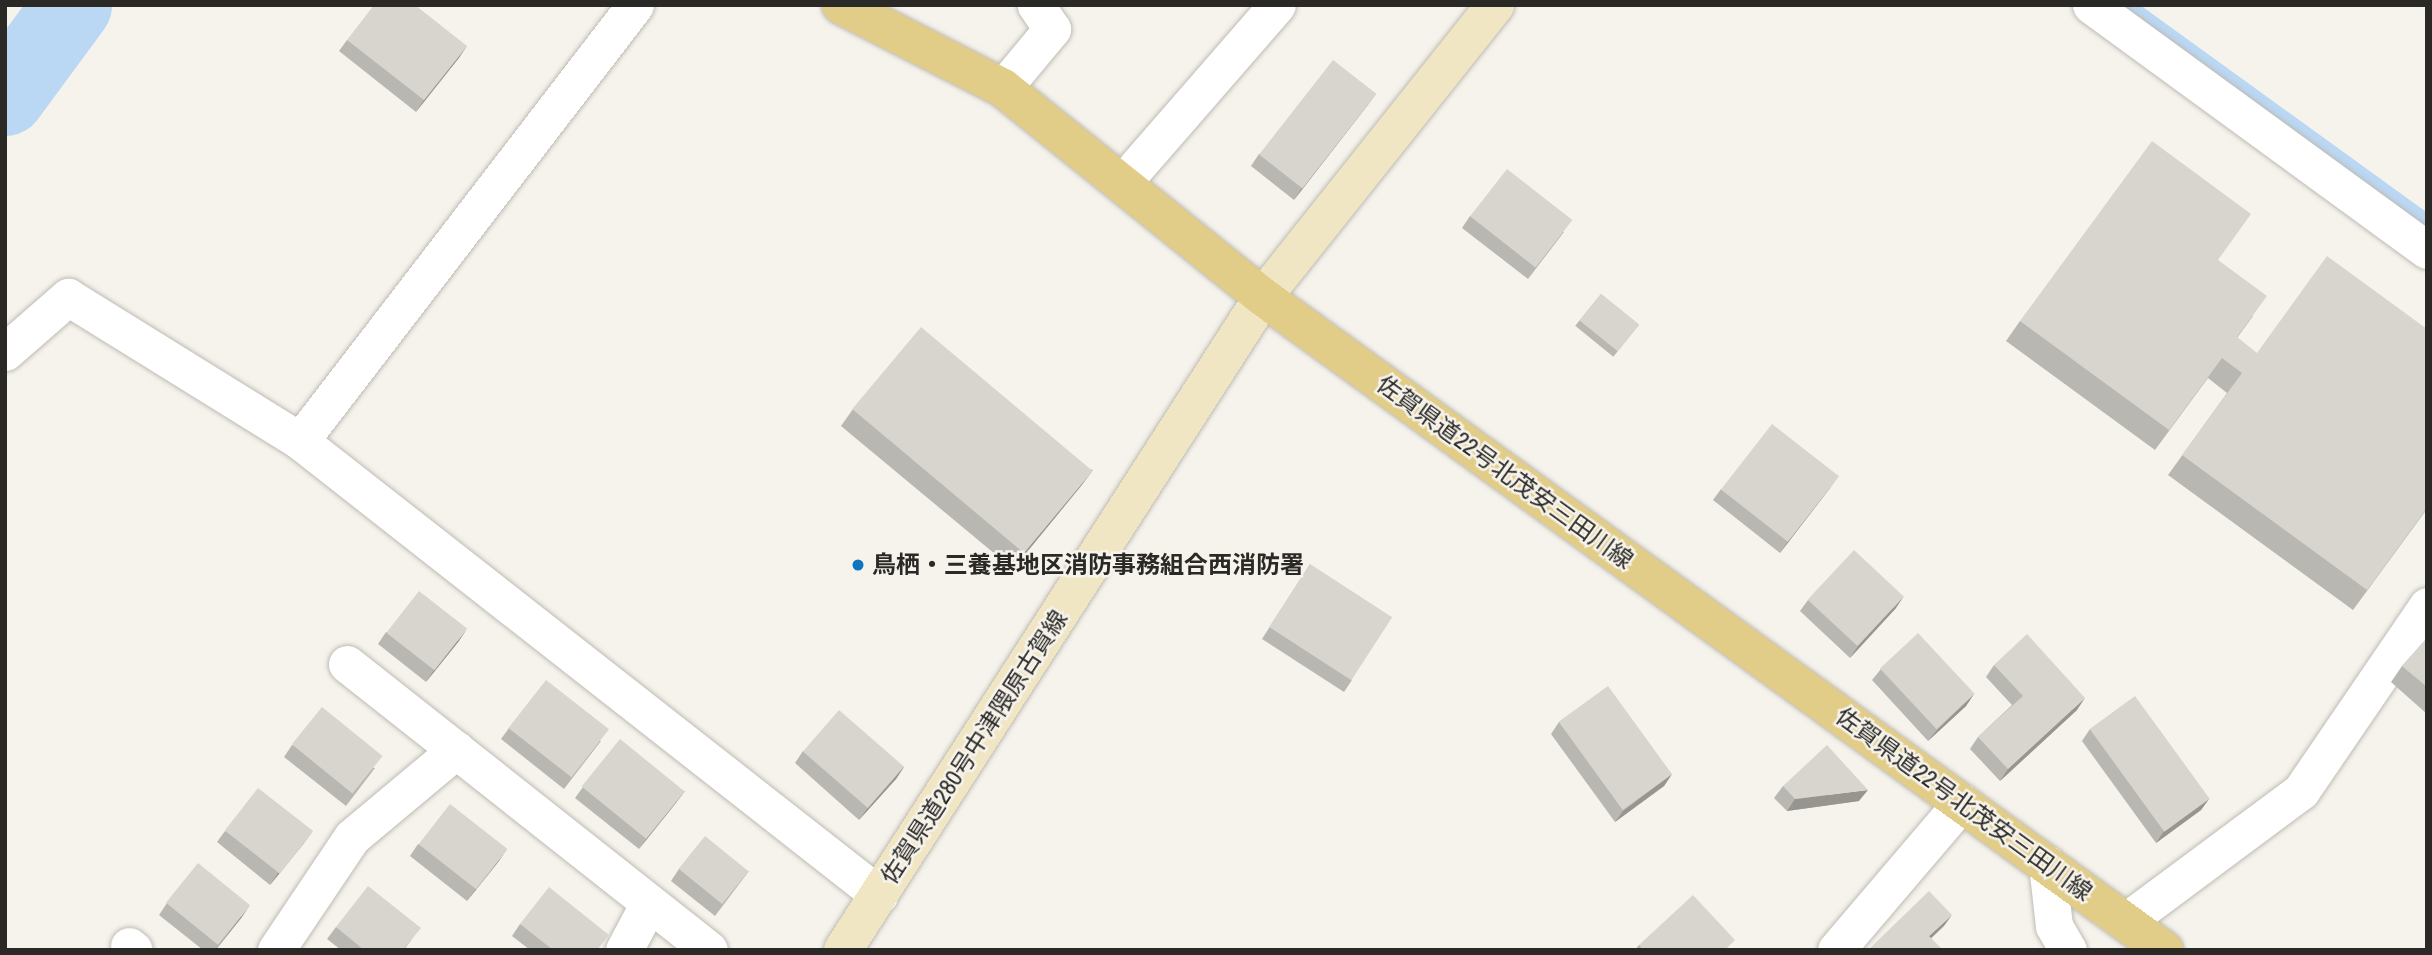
<!DOCTYPE html>
<html>
<head>
<meta charset="utf-8">
<style>
  body { margin:0 }
  #map { position:relative; width:2432px; height:955px; overflow:hidden; background:#f6f3ec; font-family:"Archivo Narrow","Noto Sans JP",sans-serif }
  div>[style] { position:absolute }
  .stream>* { height:12px; margin:-6px; padding:0 6px; transform-origin:6px; border-radius:6px; background:#bad7f3 }
  .river>* { height:79px; margin:-39.5px; padding:0 39.5px; transform-origin:39.5px; border-radius:39.5px; background:#bad7f3 }
  .roads { filter:drop-shadow(0 0 2px #bebbb4) drop-shadow(0 0 2px #bebbb4) }
  .street>* { height:37px; margin:-18.5px; padding:0 18.5px; transform-origin:18.5px; border-radius:18.5px; background:#fff }
  .secondary>* { height:38px; margin:-19px; padding:0 19px; transform-origin:19px; border-radius:19px; background:#f0e6c4 }
  .primary>* { height:38px; margin:-19px; padding:0 19px; transform-origin:19px; border-radius:19px; background:#e2cd88 }
  .wall>* { inset:0; background:#b9b7b1; transform-origin:0 0 }
  .shaded-wall>* { inset:0; background:#969590 }
  .building>* { inset:0; background:#d7d5ce; transform-origin:0 0 }
  .dots>* { width:19px; height:19px; translate:-50% -50%; box-sizing:border-box; border:4px solid #f6f3ec; border-radius:50% }
  span { translate:-50% -50%; white-space:nowrap; text-align:center; line-height:1.15; -webkit-text-stroke:5px #f6f3ec; paint-order:stroke }
  .street-label { font-size:24px; color:#2a2926 }
  .poi-label { font-size:24px; color:#2a2926; font-weight:700 }
  .left { translate:0 -50%; text-align:left }
  .frame { position:absolute; inset:0; border:7px solid #2a2926; pointer-events:none }
</style>
</head>
<body>
<div id="map">
  <div class="stream">
    <i style="left:2130px;top:5px;width:367px;rotate:35.9deg"></i>
  </div>
  <div class="river">
    <i style="left:5px;top:96px;width:113px;rotate:-53.6deg"></i>
  </div>
  <div class="roads">
    <div class="street">
      <i style="left:2091px;top:5px;width:416px;rotate:36.1deg"></i>
      <i style="left:1003px;top:88px;width:77px;rotate:-50.3deg"></i>
      <i style="left:1052px;top:29px;width:29px;rotate:-124deg"></i>
      <i style="left:1124px;top:181px;width:233px;rotate:-49deg"></i>
      <i style="left:5px;top:352px;width:84px;rotate:-41.1deg"></i>
      <i style="left:68px;top:297px;width:273px;rotate:31.8deg"></i>
      <i style="left:300px;top:441px;width:736px;rotate:38.1deg"></i>
      <i style="left:300px;top:441px;width:550px;rotate:-52.46deg"></i>
      <i style="left:347px;top:664px;width:461px;rotate:38.3deg"></i>
      <i style="left:2047px;top:864px;width:62px;rotate:83.6deg"></i>
      <i style="left:2054px;top:926px;width:28px;rotate:60deg"></i>
      <i style="left:2126px;top:921px;width:218px;rotate:-36.6deg"></i>
      <i style="left:2301px;top:791px;width:224px;rotate:-55.7deg"></i>
      <i style="left:129px;top:946px;width:6px;rotate:39deg"></i>
      <i style="left:276px;top:950px;width:136px;rotate:-56.1deg"></i>
      <i style="left:352px;top:837px;width:136px;rotate:-39.9deg"></i>
      <i style="left:624px;top:950px;width:53px;rotate:-62deg"></i>
      <i style="left:1836px;top:950px;width:194px;rotate:-49.6deg"></i>
    </div>
    <div class="secondary">
      <i style="left:843px;top:950px;width:776px;rotate:-57.25deg"></i>
      <i style="left:1263px;top:297px;width:373px;rotate:-51.5deg"></i>
    </div>
    <div class="primary">
      <i style="left:841px;top:5px;width:182px;rotate:27.1deg"></i>
      <i style="left:1003px;top:88px;width:334px;rotate:38.8deg"></i>
      <i style="left:1263px;top:297px;width:1113px;rotate:35.93deg"></i>
    </div>
  </div>
  <div class="wall">
    <i style="clip-path:polygon(347px 40px,467px 46px,416px 112px,339px 51px)"></i>
    <i style="clip-path:polygon(1376px 94px,1294px 200px,1251px 166px,1259px 154px)"></i>
    <i style="clip-path:polygon(1470px 216px,1564px 232px,1528px 279px,1462px 228px)"></i>
    <i style="clip-path:polygon(2218px 260px,2253px 316px,2237px 338px,2427px 509px,2353px 610px,2168px 475px,2227px 393px,2208px 378px,2155px 450px,2006px 341px,2020px 321px)"></i>
    <i style="left:1601px;top:294px;width:49px;height:41px;rotate:39deg"></i>
    <i style="clip-path:polygon(853px 409px,1093px 470px,1081px 486px,1013px 569px,841px 426px)"></i>
    <i style="clip-path:polygon(1830px 488px,1780px 553px,1713px 500px,1721px 489px)"></i>
    <i style="clip-path:polygon(1310px 564px,1352px 680px,1344px 692px,1262px 639px)"></i>
    <i style="clip-path:polygon(1808px 600px,1896px 608px,1850px 658px,1800px 611px)"></i>
    <i style="clip-path:polygon(386px 632px,459px 641px,426px 682px,378px 644px)"></i>
    <i style="clip-path:polygon(2427px 638px,2427px 714px,2391px 682px,2402px 666px)"></i>
    <i style="clip-path:polygon(1994px 665px,2077px 710px,2000px 781px,1970px 749px,1978px 737px,2012px 705px,1986px 677px)"></i>
    <i style="clip-path:polygon(1881px 669px,1974px 694px,1966px 706px,1928px 741px,1872px 680px)"></i>
    <i style="clip-path:polygon(1559px 722px,1672px 774px,1664px 786px,1615px 822px,1551px 734px)"></i>
    <i style="clip-path:polygon(509px 728px,601px 741px,564px 789px,501px 739px)"></i>
    <i style="clip-path:polygon(2090px 729px,2209px 799px,2201px 810px,2156px 843px,2082px 741px)"></i>
    <i style="clip-path:polygon(292px 745px,375px 768px,346px 806px,284px 757px)"></i>
    <i style="clip-path:polygon(803px 751px,904px 767px,896px 779px,859px 820px,795px 763px)"></i>
    <i style="clip-path:polygon(1783px 786px,1859px 801px,1787px 811px,1774px 798px)"></i>
    <i style="clip-path:polygon(583px 787px,685px 791px,639px 849px,575px 798px)"></i>
    <i style="clip-path:polygon(225px 831px,304px 843px,270px 885px,217px 842px)"></i>
    <i style="clip-path:polygon(418px 844px,499px 861px,467px 901px,410px 856px)"></i>
    <i style="clip-path:polygon(679px 869px,749px 871px,715px 916px,671px 881px)"></i>
    <i style="clip-path:polygon(167px 903px,242px 917px,216px 950px,203px 950px,159px 915px)"></i>
    <i style="clip-path:polygon(520px 924px,598px 950px,530px 950px,512px 936px)"></i>
    <i style="clip-path:polygon(336px 927px,412px 939px,404px 950px,341px 950px,327px 939px)"></i>
    <i style="clip-path:polygon(1639px 945px,1728px 950px,1635px 950px)"></i>
  </div>
  <div class="shaded-wall">
    <i style="clip-path:polygon(467px 46px,459px 58px,416px 112px,424px 100px)"></i>
    <i style="clip-path:polygon(1376px 94px,1367px 106px,1294px 200px,1302px 188px)"></i>
    <i style="clip-path:polygon(1093px 470px,1081px 486px,1013px 569px,1025px 552px)"></i>
    <i style="clip-path:polygon(1839px 476px,1830px 488px,1780px 553px,1788px 541px)"></i>
    <i style="clip-path:polygon(1904px 596px,1896px 608px,1850px 658px,1858px 646px)"></i>
    <i style="clip-path:polygon(467px 629px,459px 641px,426px 682px,434px 670px)"></i>
    <i style="clip-path:polygon(1974px 694px,1966px 706px,1928px 741px,1937px 730px)"></i>
    <i style="clip-path:polygon(2085px 698px,2077px 710px,2000px 781px,2008px 769px)"></i>
    <i style="clip-path:polygon(904px 767px,896px 779px,859px 820px,867px 809px)"></i>
    <i style="clip-path:polygon(1672px 774px,1664px 786px,1615px 822px,1623px 811px)"></i>
    <i style="clip-path:polygon(1868px 790px,1859px 801px,1787px 811px,1795px 799px)"></i>
    <i style="clip-path:polygon(685px 791px,676px 803px,639px 849px,647px 838px)"></i>
    <i style="clip-path:polygon(2209px 799px,2201px 810px,2156px 843px,2164px 831px)"></i>
    <i style="clip-path:polygon(313px 831px,304px 843px,270px 885px,278px 873px)"></i>
    <i style="clip-path:polygon(507px 849px,499px 861px,467px 901px,475px 890px)"></i>
    <i style="clip-path:polygon(250px 905px,242px 917px,215px 950px)"></i>
    <i style="clip-path:polygon(1952px 915px,1944px 926px,1921px 948px,1929px 936px)"></i>
  </div>
  <div class="building">
    <i style="clip-path:polygon(374px 5px,415px 5px,467px 46px,424px 100px,347px 40px)"></i>
    <i style="left:1333px;top:60px;width:55px;height:120px;rotate:38deg"></i>
    <i style="clip-path:polygon(2152px 141px,2251px 214px,2218px 260px,2267px 296px,2237px 337px,2257px 353px,2327px 256px,2427px 329px,2427px 508px,2367px 590px,2182px 455px,2242px 373px,2222px 358px,2169px 430px,2020px 321px)"></i>
    <i style="left:1507px;top:169px;width:83px;height:60px;rotate:38deg"></i>
    <i style="left:1601px;top:294px;width:49px;height:34px;rotate:39deg"></i>
    <i style="left:921px;top:327px;width:224px;height:107px;rotate:40deg"></i>
    <i style="left:1772px;top:424px;width:85px;height:83px;rotate:38deg"></i>
    <i style="left:1854px;top:550px;width:68px;height:68px;rotate:43deg"></i>
    <i style="left:1310px;top:564px;width:98px;height:75px;rotate:33deg"></i>
    <i style="left:419px;top:591px;width:61px;height:53px;rotate:38deg"></i>
    <i style="left:1918px;top:633px;width:83px;height:52px;rotate:47deg"></i>
    <i style="clip-path:polygon(2027px 634px,2085px 698px,2008px 769px,1978px 737px,2023px 696px,1994px 665px)"></i>
    <i style="clip-path:polygon(2427px 638px,2427px 687px,2402px 666px)"></i>
    <i style="left:546px;top:680px;width:80px;height:61px;rotate:38deg"></i>
    <i style="left:1608px;top:686px;width:109px;height:61px;rotate:54deg"></i>
    <i style="left:2135px;top:696px;width:127px;height:56px;rotate:54deg"></i>
    <i style="left:322px;top:707px;width:78px;height:48px;rotate:39deg"></i>
    <i style="left:839px;top:710px;width:86px;height:55px;rotate:41deg"></i>
    <i style="left:620px;top:739px;width:83px;height:61px;rotate:39deg"></i>
    <i style="clip-path:polygon(1827px 745px,1868px 790px,1795px 799px,1783px 786px)"></i>
    <i style="left:258px;top:788px;width:70px;height:54px;rotate:38deg"></i>
    <i style="left:450px;top:804px;width:73px;height:51px;rotate:38deg"></i>
    <i style="left:705px;top:836px;width:56px;height:42px;rotate:39deg"></i>
    <i style="left:198px;top:863px;width:67px;height:51px;rotate:39deg"></i>
    <i style="clip-path:polygon(368px 886px,421px 928px,403px 950px,364px 950px,336px 927px)"></i>
    <i style="clip-path:polygon(549px 887px,609px 935px,597px 950px,553px 950px,520px 924px)"></i>
    <i style="clip-path:polygon(1929px 891px,1952px 915px,1929px 936px,1943px 950px,1868px 950px)"></i>
    <i style="clip-path:polygon(1693px 895px,1735px 940px,1725px 950px,1643px 950px,1639px 945px)"></i>
  </div>
  <div class="dots">
    <i style="left:858px;top:565px;background:#0f75c0"></i>
  </div>
  <div class="street-label">
    <span style="left:1505px;top:472px;rotate:36deg">佐賀県道22号北茂安三田川線</span>
    <span style="left:974px;top:747px;rotate:-57deg">佐賀県道280号中津隈原古賀線</span>
    <span style="left:1964px;top:804px;rotate:36deg">佐賀県道22号北茂安三田川線</span>
  </div>
  <div class="poi-label">
    <span class="left" style="left:872px;top:565px">鳥栖・三養基地区消防事務組合西消防署</span>
  </div>
  <div class="frame"></div>
</div>
</body>
</html>
